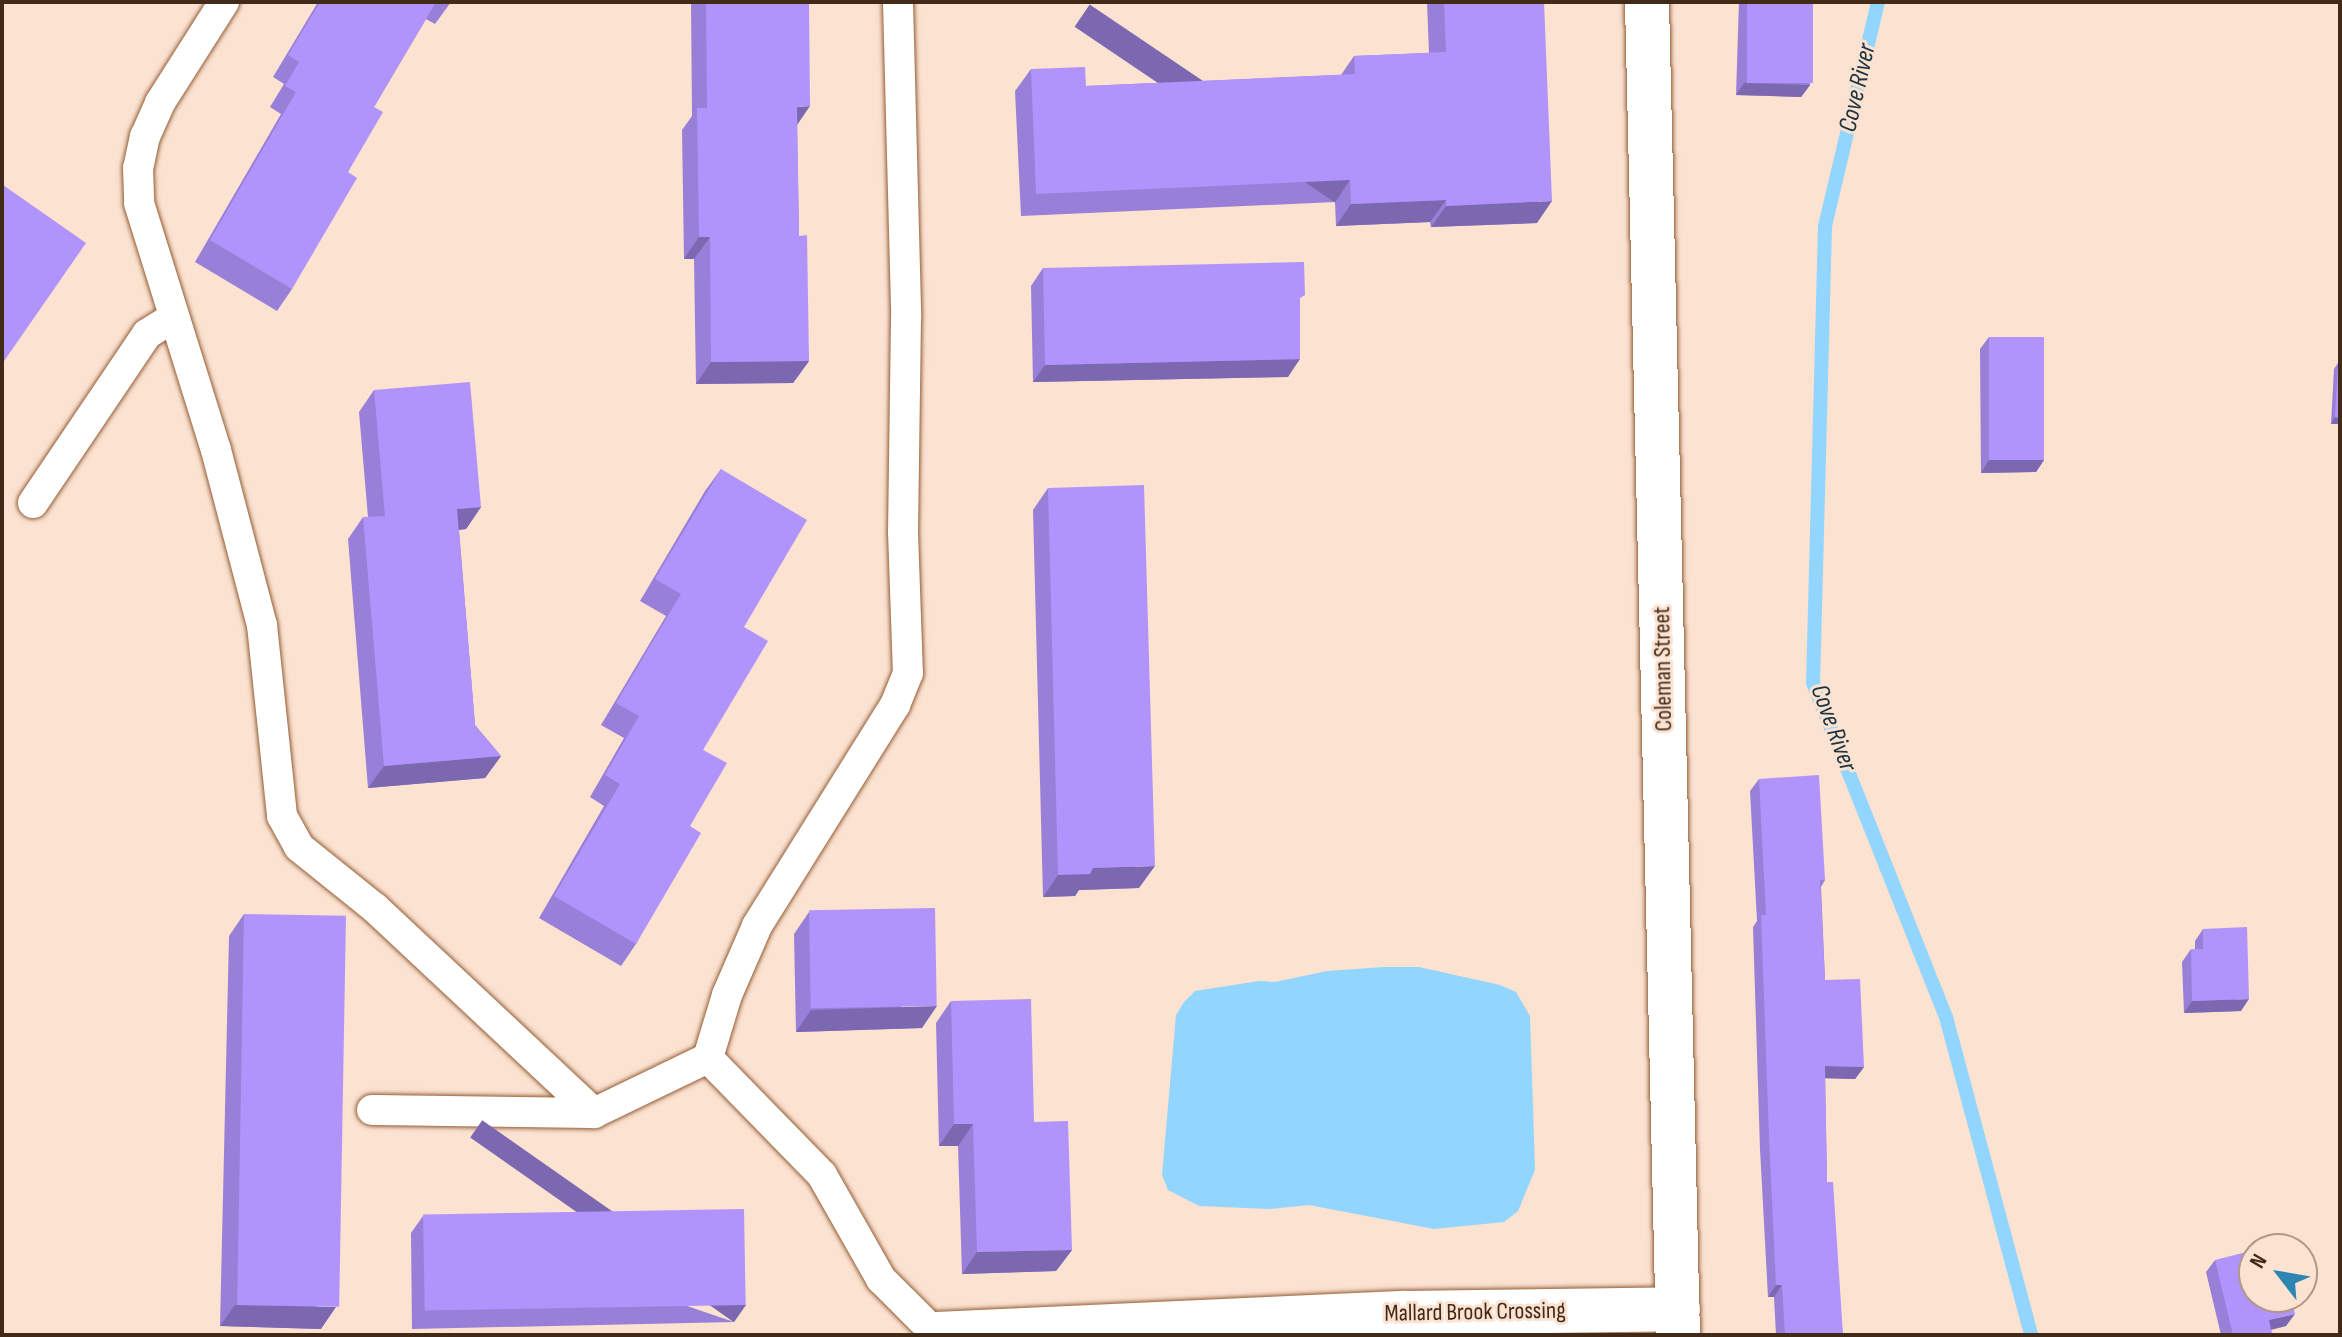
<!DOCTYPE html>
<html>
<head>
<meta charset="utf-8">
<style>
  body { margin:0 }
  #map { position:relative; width:2342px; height:1337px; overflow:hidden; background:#fbe2d1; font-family:"Sofia Sans Condensed",sans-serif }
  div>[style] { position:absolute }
  .water>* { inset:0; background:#92d5fe }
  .stream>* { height:14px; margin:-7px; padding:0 7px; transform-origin:7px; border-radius:7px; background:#92d5fe }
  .roads { filter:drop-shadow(0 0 2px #945d35) drop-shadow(0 0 2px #945d35) }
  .service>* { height:30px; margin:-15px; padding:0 15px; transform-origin:15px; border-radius:15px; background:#fff }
  .minor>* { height:44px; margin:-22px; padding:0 22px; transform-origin:22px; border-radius:22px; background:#fff }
  .wall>* { inset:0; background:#987fd8 }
  .shaded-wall>* { inset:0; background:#7c68b0; transform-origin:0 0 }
  .building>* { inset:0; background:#b194fb; transform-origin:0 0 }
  span { translate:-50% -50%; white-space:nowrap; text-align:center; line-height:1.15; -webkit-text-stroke:6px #fbe2d1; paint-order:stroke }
  .street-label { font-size:24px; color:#422a19 }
  .water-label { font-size:26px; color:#203542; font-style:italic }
  .frame { position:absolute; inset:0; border:4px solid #422a19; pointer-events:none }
  .north { position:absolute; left:2238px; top:1233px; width:80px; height:80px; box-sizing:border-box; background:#fbe2d1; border:2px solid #b19887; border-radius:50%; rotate:301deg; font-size:22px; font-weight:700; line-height:32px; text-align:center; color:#422a19 }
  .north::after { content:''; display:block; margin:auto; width:28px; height:36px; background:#2c85b3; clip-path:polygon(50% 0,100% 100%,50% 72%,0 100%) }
</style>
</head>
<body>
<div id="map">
  <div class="water">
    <i style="clip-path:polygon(1384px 967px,1419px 967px,1500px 985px,1516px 992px,1530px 1016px,1535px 1170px,1518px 1211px,1504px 1222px,1434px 1229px,1309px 1205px,1270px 1209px,1199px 1206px,1168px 1190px,1162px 1175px,1176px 1015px,1184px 1002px,1195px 991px,1259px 981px,1275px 982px,1327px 971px)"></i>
  </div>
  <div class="stream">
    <i style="left:1878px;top:2px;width:230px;rotate:103.3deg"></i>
    <i style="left:1825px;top:226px;width:457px;rotate:91.5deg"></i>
    <i style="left:1813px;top:683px;width:360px;rotate:68.3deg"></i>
    <i style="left:1946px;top:1017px;width:329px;rotate:75deg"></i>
  </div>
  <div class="roads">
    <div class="service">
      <i style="left:224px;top:2px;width:120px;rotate:122.4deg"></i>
      <i style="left:160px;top:103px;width:36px;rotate:114deg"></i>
      <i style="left:145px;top:136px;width:33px;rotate:102deg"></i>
      <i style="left:138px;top:168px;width:35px;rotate:88deg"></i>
      <i style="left:139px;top:203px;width:259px;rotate:72.7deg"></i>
      <i style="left:216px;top:450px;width:181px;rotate:75.3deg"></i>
      <i style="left:262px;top:625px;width:192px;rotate:84deg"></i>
      <i style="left:282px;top:816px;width:35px;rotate:61deg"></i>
      <i style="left:299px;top:847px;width:97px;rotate:38.8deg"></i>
      <i style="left:375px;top:908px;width:300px;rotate:43.1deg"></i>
      <i style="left:594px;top:1113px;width:127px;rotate:-25.8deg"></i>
      <i style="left:898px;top:2px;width:316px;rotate:88.5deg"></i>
      <i style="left:906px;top:318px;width:214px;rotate:90.8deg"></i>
      <i style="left:903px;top:532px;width:141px;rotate:88deg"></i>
      <i style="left:908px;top:673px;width:35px;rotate:112deg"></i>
      <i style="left:895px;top:705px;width:261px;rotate:122deg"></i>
      <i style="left:757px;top:926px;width:75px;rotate:113.5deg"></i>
      <i style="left:727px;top:995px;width:66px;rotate:106.8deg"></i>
      <i style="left:708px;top:1058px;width:163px;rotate:45.7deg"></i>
      <i style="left:822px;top:1175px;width:120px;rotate:60.4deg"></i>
      <i style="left:881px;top:1279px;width:78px;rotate:45deg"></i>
      <i style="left:33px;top:503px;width:204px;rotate:-56deg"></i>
      <i style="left:147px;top:334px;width:31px;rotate:-32deg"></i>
      <i style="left:372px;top:1110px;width:222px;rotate:0.8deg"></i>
    </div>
    <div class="minor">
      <i style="left:1647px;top:2px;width:1333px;rotate:88.67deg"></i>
      <i style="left:936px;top:1334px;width:470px;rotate:-2.6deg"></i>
      <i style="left:1406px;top:1313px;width:272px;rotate:-0.8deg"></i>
    </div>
  </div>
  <div class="wall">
    <i style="clip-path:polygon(318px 2px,451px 2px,435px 24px,426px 19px,374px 107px,348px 172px,292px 289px,277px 311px,195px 262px,281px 114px,270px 107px,284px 84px,273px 77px)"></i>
    <i style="clip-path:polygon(691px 2px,809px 2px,797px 125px,799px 236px,809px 361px,793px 383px,696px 384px,694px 259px,684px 259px,682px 130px,692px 116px)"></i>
    <i style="clip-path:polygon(1427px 2px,1544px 2px,1537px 223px,1431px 227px,1430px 222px,1336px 226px,1335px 202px,1021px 216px,1015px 91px,1031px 69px,1086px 86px,1341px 75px,1354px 56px,1429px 53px)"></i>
    <i style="clip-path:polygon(1739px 2px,1813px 2px,1810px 85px,1801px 97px,1736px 95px)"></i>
    <i style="clip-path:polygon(1043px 268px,1300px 302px,1288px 377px,1033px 382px,1031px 286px)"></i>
    <i style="clip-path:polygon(1989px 337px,2044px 460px,2036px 472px,1981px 473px,1980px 349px)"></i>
    <i style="clip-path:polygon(2338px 363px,2340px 363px,2340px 424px,2331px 424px,2334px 369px)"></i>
    <i style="clip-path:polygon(374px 390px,481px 507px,466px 529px,459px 530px,475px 725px,501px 756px,485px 778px,368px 788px,348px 539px,363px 517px,368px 517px,359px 412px)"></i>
    <i style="clip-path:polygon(721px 469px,744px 627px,703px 750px,690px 826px,636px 944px,621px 966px,539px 918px,604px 806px,590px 797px,624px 738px,601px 725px,666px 616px,640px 601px,705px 491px)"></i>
    <i style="clip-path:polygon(1048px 488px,1139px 888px,1079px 890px,1075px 896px,1043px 897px,1033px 510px)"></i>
    <i style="clip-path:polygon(1759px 779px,1825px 880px,1821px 887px,1825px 980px,1864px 1067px,1855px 1079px,1825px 1078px,1827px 1182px,1843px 1335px,1776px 1335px,1774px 1297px,1768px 1297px,1760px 1149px,1753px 927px,1757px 921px,1750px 791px)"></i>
    <i style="clip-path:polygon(809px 912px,922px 1028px,796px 1032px,794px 934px)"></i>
    <i style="clip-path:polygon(244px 914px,321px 1329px,220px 1326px,229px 936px)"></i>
    <i style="clip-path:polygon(2203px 929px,2241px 1011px,2184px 1013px,2182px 962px,2191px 949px,2195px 949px,2195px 941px)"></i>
    <i style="clip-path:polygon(951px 1001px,1034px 1122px,1072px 1250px,1056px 1271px,962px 1274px,958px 1146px,939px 1146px,936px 1023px)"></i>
    <i style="clip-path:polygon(423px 1216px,734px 1322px,412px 1329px,411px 1233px)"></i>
    <i style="clip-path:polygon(2215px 1260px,2286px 1326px,2271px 1330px,2272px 1334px,2271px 1335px,2221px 1335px,2206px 1272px)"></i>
  </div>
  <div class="shaded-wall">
    <i style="clip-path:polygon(1744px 83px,1810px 85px,1801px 97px,1736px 95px)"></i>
    <i style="clip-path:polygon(810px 106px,795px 128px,797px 107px)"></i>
    <i style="left:1350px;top:180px;width:27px;height:314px;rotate:124deg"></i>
    <i style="clip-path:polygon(1446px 200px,1430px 222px,1336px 226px,1351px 204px)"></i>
    <i style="clip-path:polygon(1552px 201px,1537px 223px,1431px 227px,1446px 206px)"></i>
    <i style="clip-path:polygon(699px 237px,710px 237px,694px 259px,684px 259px)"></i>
    <i style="clip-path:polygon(1300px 359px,1288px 377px,1033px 382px,1045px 365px)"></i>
    <i style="clip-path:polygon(809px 361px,793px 383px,696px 384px,711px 362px)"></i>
    <i style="clip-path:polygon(2335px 417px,2340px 418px,2340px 424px,2331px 424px)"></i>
    <i style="clip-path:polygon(1989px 460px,2044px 460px,2036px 472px,1981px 473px)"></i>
    <i style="clip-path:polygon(481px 507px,466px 529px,442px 531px,457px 509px)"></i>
    <i style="clip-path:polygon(501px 756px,485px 778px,368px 788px,384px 766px)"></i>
    <i style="clip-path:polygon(1155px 866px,1139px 888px,1079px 890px,1075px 896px,1043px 897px,1058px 875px,1093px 868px)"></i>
    <i style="clip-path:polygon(2249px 999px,2241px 1011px,2184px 1013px,2192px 1001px)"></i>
    <i style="clip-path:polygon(937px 1006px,922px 1028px,796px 1032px,811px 1010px)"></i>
    <i style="clip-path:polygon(1825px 1066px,1864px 1067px,1855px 1079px,1816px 1078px)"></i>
    <i style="clip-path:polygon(954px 1124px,973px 1124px,958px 1146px,939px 1146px)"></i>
    <i style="clip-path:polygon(1072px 1250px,1056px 1271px,962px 1274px,977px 1252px)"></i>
    <i style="clip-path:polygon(1776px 1285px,1782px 1285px,1774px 1297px,1768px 1297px)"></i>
    <i style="clip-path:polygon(235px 1305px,336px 1307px,321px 1329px,220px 1326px)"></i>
    <i style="left:746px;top:1305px;width:21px;height:322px;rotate:125deg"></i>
    <i style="clip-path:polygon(2295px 1314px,2286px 1326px,2260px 1332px,2269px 1320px)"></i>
  </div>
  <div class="building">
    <i style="clip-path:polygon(320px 2px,436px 2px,374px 107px,383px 112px,348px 172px,357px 178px,292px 289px,210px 240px,296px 92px,285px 86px,299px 62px,288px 55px)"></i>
    <i style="clip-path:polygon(706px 2px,809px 2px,810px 106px,797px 107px,799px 236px,807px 235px,809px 361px,711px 362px,710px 237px,699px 237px,697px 108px,707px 108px)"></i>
    <i style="clip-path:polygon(1444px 2px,1544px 2px,1552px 201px,1446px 206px,1446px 200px,1351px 204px,1350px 180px,1036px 194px,1031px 69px,1085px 67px,1086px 86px,1355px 74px,1354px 56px,1446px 52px)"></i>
    <i style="left:1747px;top:2px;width:66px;height:81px"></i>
    <i style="clip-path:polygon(3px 185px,86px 243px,2px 364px,2px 186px)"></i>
    <i style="clip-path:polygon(1304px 262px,1305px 295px,1300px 298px,1300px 359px,1045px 365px,1043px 268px)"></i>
    <i style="left:1989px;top:337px;width:55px;height:123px"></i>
    <i style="clip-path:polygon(2338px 363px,2340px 363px,2340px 418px,2335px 417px)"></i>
    <i style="clip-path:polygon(470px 382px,481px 507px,457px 509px,475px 725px,501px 756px,384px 766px,363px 517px,385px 516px,374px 390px)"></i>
    <i style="clip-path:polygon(721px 469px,807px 520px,744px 627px,768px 641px,703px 750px,727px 763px,690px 826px,701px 833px,636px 944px,554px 896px,620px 784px,605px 775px,639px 716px,616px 703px,681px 594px,655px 579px)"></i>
    <i style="clip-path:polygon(1144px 485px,1155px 866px,1093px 868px,1090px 874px,1058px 875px,1048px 488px)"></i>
    <i style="clip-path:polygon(1819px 775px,1825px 880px,1820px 880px,1825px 980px,1860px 979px,1864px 1067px,1825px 1066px,1827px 1182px,1833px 1182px,1843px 1335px,1785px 1335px,1782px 1285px,1776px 1285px,1769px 1137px,1761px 915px,1766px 915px,1759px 779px)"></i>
    <i style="left:935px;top:908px;width:98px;height:126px;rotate:89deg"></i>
    <i style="left:244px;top:914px;width:102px;height:391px;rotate:1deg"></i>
    <i style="clip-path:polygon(2247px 927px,2249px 999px,2192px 1001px,2191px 949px,2203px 949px,2203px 929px)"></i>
    <i style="clip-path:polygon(1031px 999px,1034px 1122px,1068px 1121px,1072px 1250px,977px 1252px,973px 1124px,954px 1124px,951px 1001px)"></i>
    <i style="left:744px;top:1209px;width:96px;height:321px;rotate:89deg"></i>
    <i style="clip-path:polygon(2278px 1244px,2279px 1249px,2259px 1249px)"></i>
    <i style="clip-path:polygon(2254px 1250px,2254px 1297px,2291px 1297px,2295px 1314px,2269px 1320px,2272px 1334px,2266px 1335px,2233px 1335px,2215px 1260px)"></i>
  </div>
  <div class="street-label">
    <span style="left:1663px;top:669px;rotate:-91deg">Coleman Street</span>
    <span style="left:1475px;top:1312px;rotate:-1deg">Mallard Brook Crossing</span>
  </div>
  <div class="water-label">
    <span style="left:1858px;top:88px;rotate:-77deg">Cove River</span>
    <span style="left:1833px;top:728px;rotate:70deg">Cove River</span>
  </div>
  <div class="frame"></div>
  <div class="north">N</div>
</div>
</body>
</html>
